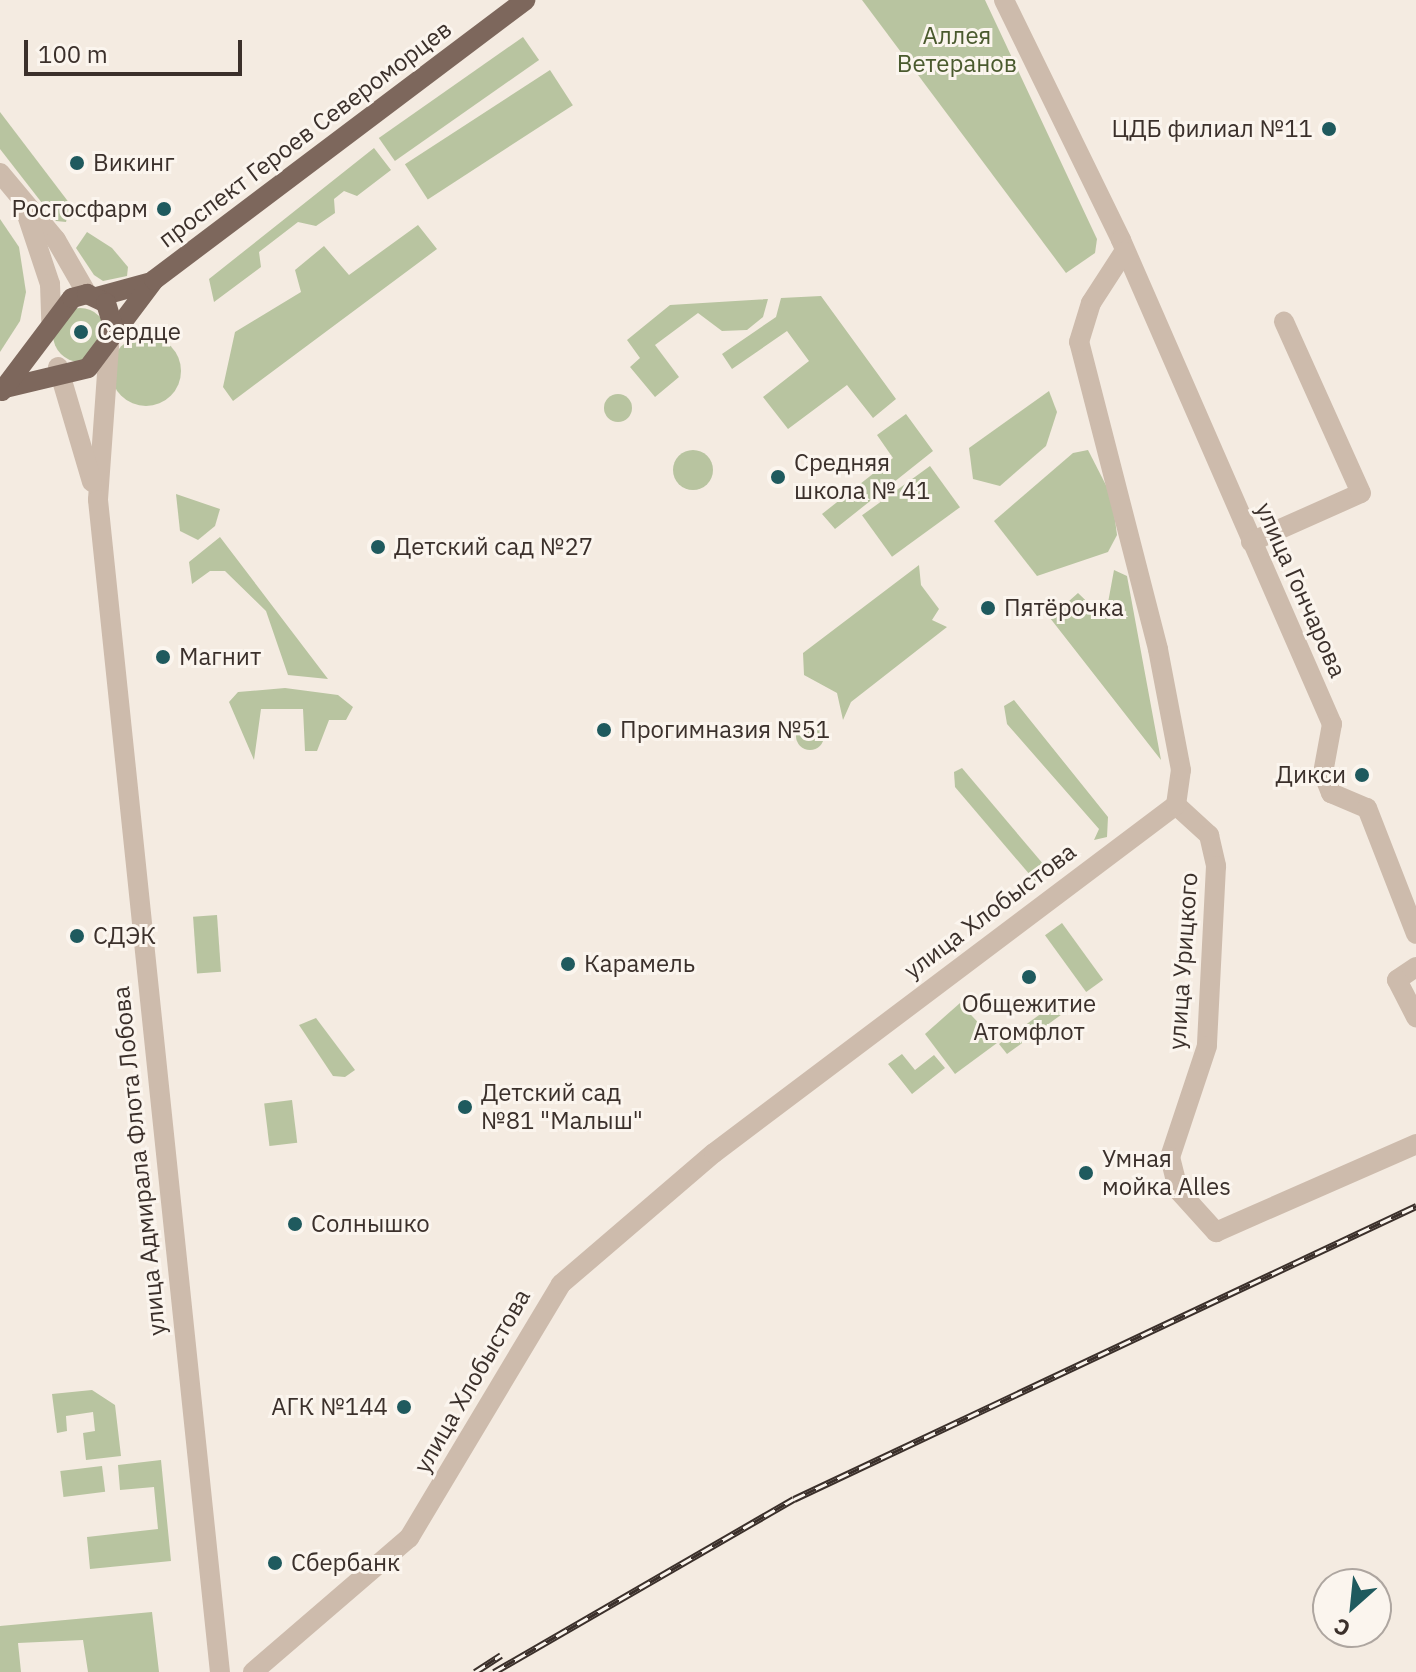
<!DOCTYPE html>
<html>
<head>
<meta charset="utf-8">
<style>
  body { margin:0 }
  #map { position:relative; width:1416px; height:1672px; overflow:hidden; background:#f4ebe1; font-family:"IBM Plex Sans",sans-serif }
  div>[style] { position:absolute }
  .green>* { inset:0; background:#b8c4a0; transform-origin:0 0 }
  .round { border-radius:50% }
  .minor>* { height:20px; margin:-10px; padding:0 10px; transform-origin:10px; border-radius:10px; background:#cdbbac }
  .major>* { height:20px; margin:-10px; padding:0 10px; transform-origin:10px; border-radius:10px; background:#7d675c }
  .rail>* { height:7px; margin-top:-3.5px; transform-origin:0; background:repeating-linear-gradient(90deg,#fbf5ee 0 12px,#3b302b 0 24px); box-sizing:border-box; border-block:2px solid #3b302b }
  .dots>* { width:22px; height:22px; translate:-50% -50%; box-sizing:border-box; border:4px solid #fbf5ee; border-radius:50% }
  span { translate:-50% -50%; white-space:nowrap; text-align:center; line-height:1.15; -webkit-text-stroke:6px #fbf5ee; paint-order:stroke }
  .park-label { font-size:24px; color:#4a5a2e }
  .poi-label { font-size:24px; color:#3b302b }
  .right { translate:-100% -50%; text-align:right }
  .left { translate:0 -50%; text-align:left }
  .street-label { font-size:24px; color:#3b302b }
  .north { position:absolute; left:1312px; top:1568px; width:80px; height:80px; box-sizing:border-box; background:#fbf5ee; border:2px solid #aea6a0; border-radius:50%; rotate:207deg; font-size:22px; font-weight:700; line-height:32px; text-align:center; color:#3b302b }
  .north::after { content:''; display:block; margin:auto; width:28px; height:36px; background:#1f5a5e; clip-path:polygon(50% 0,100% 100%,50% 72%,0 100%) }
  .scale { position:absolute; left:24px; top:40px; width:218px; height:36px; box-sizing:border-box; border:4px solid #3b302b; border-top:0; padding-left:10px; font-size:24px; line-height:28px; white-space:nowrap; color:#3b302b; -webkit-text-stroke:6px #fbf5ee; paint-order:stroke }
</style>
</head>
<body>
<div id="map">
  <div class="green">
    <i style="clip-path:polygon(862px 0,985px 0,1097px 239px,1095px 253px,1066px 273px)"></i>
    <i style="left:523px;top:37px;width:28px;height:176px;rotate:55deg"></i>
    <i style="left:550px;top:70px;width:42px;height:173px;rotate:57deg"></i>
    <i style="clip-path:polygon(0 112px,70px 204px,66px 222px,56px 221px,0 149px)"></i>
    <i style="clip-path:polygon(374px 148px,391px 170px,357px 196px,344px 191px,334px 199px,335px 213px,316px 226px,298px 222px,259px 252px,261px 267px,214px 302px,209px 279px)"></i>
    <i style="clip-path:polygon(0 219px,19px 247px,26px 292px,20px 321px,0 352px)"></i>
    <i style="clip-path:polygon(418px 225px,437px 249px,233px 401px,223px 387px,235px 332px,301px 292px,295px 270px,324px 246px,349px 275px)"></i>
    <i style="clip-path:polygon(87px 232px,112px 248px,128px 267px,127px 276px,103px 281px,94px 275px,76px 248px)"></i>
    <i style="clip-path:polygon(821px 296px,896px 399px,873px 418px,847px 385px,788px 429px,763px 397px,809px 361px,787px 331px,732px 369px,722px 354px,776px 317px,781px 298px)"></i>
    <i style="clip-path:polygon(768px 299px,763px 317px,747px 330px,722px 331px,698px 313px,655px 345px,679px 377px,655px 397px,630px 367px,640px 358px,627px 340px,670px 305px)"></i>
    <i class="round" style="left:53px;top:308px;width:54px;height:54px"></i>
    <i class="round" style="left:111px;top:336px;width:70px;height:70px"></i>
    <i style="clip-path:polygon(1049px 391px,1057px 412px,1046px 446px,1000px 486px,973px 479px,969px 448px)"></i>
    <i class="round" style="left:604px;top:394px;width:28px;height:28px"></i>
    <i style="clip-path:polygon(906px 414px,933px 451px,835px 529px,822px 514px,893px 458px,877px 435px)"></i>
    <i style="clip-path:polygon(1088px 450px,1112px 497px,1117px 535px,1108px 552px,1037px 576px,994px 521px,1073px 453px)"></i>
    <i class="round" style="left:673px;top:450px;width:40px;height:40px"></i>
    <i style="left:930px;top:466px;width:51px;height:84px;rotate:54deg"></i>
    <i style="clip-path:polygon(176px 494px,220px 509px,215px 526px,198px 540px,180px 531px)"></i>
    <i style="clip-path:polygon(220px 537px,328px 679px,288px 675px,266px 611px,225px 571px,210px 571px,192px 584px,189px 562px)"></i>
    <i style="clip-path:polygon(919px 565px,921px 585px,939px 609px,932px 620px,947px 627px,851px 702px,843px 720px,837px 693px,804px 675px,803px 653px)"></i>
    <i style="clip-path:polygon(1114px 570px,1127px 576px,1161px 760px,1050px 618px,1078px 593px,1105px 619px)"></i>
    <i style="clip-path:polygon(285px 688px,338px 695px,353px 707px,346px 720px,329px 720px,317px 751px,305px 751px,303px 709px,261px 709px,254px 760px,229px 702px,238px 692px)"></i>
    <i style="clip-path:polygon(1014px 700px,1108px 817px,1107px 837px,1094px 840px,1099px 829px,1007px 724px,1004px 706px)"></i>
    <i class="round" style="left:796px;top:722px;width:28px;height:28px"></i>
    <i style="clip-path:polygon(962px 768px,1044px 865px,1036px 882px,955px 787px,954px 772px)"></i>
    <i style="left:217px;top:915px;width:57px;height:24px;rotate:86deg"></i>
    <i style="left:1062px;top:923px;width:70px;height:21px;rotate:54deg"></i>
    <i style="clip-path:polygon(960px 1003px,997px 1043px,955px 1074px,925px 1034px)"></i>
    <i style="clip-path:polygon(1046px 1010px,1065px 1012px,1007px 1054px,999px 1044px)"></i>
    <i style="clip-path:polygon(316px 1018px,355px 1070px,345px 1077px,333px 1076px,299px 1025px)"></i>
    <i style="clip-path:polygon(902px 1054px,915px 1070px,934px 1055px,945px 1068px,912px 1094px,888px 1064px)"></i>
    <i style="left:292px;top:1100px;width:43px;height:28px;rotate:83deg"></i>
    <i style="clip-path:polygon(92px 1390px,115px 1405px,121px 1456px,86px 1460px,83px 1433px,95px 1431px,93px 1412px,66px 1416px,67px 1431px,57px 1433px,52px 1394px)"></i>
    <i style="clip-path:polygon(161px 1460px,171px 1561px,90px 1569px,87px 1537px,158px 1529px,154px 1487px,120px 1490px,118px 1465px)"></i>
    <i style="left:102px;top:1466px;width:26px;height:42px;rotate:83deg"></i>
    <i style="clip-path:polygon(152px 1612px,159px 1672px,88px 1672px,83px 1640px,18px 1643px,21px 1672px,0 1672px,0 1626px)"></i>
  </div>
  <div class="minor">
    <i style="left:1004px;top:0;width:267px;rotate:64deg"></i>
    <i style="left:1121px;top:240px;width:528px;rotate:66.45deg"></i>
    <i style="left:1332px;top:724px;width:50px;rotate:100.4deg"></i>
    <i style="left:1323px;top:773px;width:22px;rotate:68deg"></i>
    <i style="left:1331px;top:793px;width:39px;rotate:23deg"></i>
    <i style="left:1367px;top:808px;width:135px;rotate:68.7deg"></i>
    <i style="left:0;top:173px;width:87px;rotate:50.1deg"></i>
    <i style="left:56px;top:240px;width:62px;rotate:60.1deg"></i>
    <i style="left:27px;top:215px;width:73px;rotate:71.6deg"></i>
    <i style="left:50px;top:284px;width:37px;rotate:88deg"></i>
    <i style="left:109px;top:346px;width:154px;rotate:94.1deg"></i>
    <i style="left:98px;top:500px;width:1178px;rotate:84.06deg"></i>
    <i style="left:58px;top:367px;width:120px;rotate:73.5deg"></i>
    <i style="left:1251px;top:542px;width:120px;rotate:-24deg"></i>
    <i style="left:1361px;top:493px;width:188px;rotate:-114.2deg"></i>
    <i style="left:1176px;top:805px;width:45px;rotate:42.3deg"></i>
    <i style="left:1209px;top:835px;width:32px;rotate:77deg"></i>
    <i style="left:1216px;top:866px;width:180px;rotate:92.9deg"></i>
    <i style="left:1207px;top:1046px;width:117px;rotate:108.4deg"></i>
    <i style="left:1170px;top:1157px;width:34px;rotate:76deg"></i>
    <i style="left:1178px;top:1190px;width:57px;rotate:47.9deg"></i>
    <i style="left:1216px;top:1232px;width:219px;rotate:-23.7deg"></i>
    <i style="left:1416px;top:967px;width:23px;rotate:146deg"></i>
    <i style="left:1397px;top:980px;width:42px;rotate:62.8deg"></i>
    <i style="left:253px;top:1672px;width:206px;rotate:-40.7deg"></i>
    <i style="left:409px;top:1538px;width:296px;rotate:-59.1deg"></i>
    <i style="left:561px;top:1284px;width:201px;rotate:-40.6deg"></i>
    <i style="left:714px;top:1153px;width:578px;rotate:-36.99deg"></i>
    <i style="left:1176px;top:805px;width:35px;rotate:-82deg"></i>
    <i style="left:1181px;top:770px;width:123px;rotate:-100.8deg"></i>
    <i style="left:1158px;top:649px;width:317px;rotate:-104.4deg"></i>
    <i style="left:1079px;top:342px;width:41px;rotate:-72.9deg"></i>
    <i style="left:1091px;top:303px;width:61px;rotate:-57.1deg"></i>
  </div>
  <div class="major">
    <i style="left:97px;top:297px;width:56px;rotate:-15.5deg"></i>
    <i style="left:5px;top:388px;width:85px;rotate:-13.5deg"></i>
    <i style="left:88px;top:368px;width:110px;rotate:-53.1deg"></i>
    <i style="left:154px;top:280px;width:465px;rotate:-37deg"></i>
    <i style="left:2px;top:391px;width:116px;rotate:-53deg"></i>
    <i style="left:72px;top:298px;width:16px;rotate:-15deg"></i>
    <i style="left:87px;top:294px;width:21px;rotate:25deg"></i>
    <i style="left:106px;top:303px;width:31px;rotate:73deg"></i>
  </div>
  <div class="rail">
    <i style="left:475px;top:1672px;width:31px;rotate:-33deg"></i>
    <i style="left:494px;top:1672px;width:346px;rotate:-30deg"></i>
    <i style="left:794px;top:1499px;width:688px;rotate:-25.22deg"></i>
  </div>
  <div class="dots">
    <i style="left:1329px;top:129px;background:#1f5a5e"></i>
    <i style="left:77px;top:163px;background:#1f5a5e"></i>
    <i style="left:164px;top:209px;background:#1f5a5e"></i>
    <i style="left:81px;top:332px;background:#1f5a5e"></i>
    <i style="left:778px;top:477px;background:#1f5a5e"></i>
    <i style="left:378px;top:547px;background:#1f5a5e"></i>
    <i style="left:988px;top:608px;background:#1f5a5e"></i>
    <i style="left:163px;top:657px;background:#1f5a5e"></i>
    <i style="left:604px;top:730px;background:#1f5a5e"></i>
    <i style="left:1362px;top:775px;background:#1f5a5e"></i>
    <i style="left:77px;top:936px;background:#1f5a5e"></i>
    <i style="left:568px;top:964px;background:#1f5a5e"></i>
    <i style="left:1029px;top:977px;background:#1f5a5e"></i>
    <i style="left:465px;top:1107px;background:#1f5a5e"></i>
    <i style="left:1086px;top:1173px;background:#1f5a5e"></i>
    <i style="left:295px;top:1224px;background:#1f5a5e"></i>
    <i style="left:404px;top:1407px;background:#1f5a5e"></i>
    <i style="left:275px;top:1563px;background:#1f5a5e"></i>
  </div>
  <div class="park-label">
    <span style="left:957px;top:50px">Аллея<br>Ветеранов</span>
  </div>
  <div class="poi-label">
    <span class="right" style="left:1313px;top:129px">ЦДБ филиал №11</span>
    <span class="left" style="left:93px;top:163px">Викинг</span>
    <span class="right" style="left:148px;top:209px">Росгосфарм</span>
    <span class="left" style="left:97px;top:332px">Сердце</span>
    <span class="left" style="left:794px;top:477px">Средняя<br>школа № 41</span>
    <span class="left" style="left:394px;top:547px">Детский сад №27</span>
    <span class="left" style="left:1004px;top:608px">Пятёрочка</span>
    <span class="left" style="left:179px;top:657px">Магнит</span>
    <span class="left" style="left:620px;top:730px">Прогимназия №51</span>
    <span class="right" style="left:1346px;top:775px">Дикси</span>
    <span class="left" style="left:93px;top:936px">СДЭК</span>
    <span class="left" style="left:584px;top:964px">Карамель</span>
    <span style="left:1029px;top:1018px">Общежитие<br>Атомфлот</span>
    <span class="left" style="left:481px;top:1107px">Детский сад<br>№81 "Малыш"</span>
    <span class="left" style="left:1102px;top:1173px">Умная<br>мойка Alles</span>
    <span class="left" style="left:311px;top:1224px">Солнышко</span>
    <span class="right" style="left:388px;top:1407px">АГК №144</span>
    <span class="left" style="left:291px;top:1563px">Сбербанк</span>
  </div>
  <div class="street-label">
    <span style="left:305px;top:134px;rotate:-37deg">проспект Героев Североморцев</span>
    <span style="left:1301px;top:590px;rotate:66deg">улица Гончарова</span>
    <span style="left:990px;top:911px;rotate:-37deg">улица Хлобыстова</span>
    <span style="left:1183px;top:961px;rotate:-86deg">улица Урицкого</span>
    <span style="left:139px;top:1161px;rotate:-96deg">улица Адмирала Флота Лобова</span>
    <span style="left:472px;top:1381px;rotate:-60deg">улица Хлобыстова</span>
  </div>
  <div class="north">С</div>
  <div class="scale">100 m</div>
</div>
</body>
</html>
